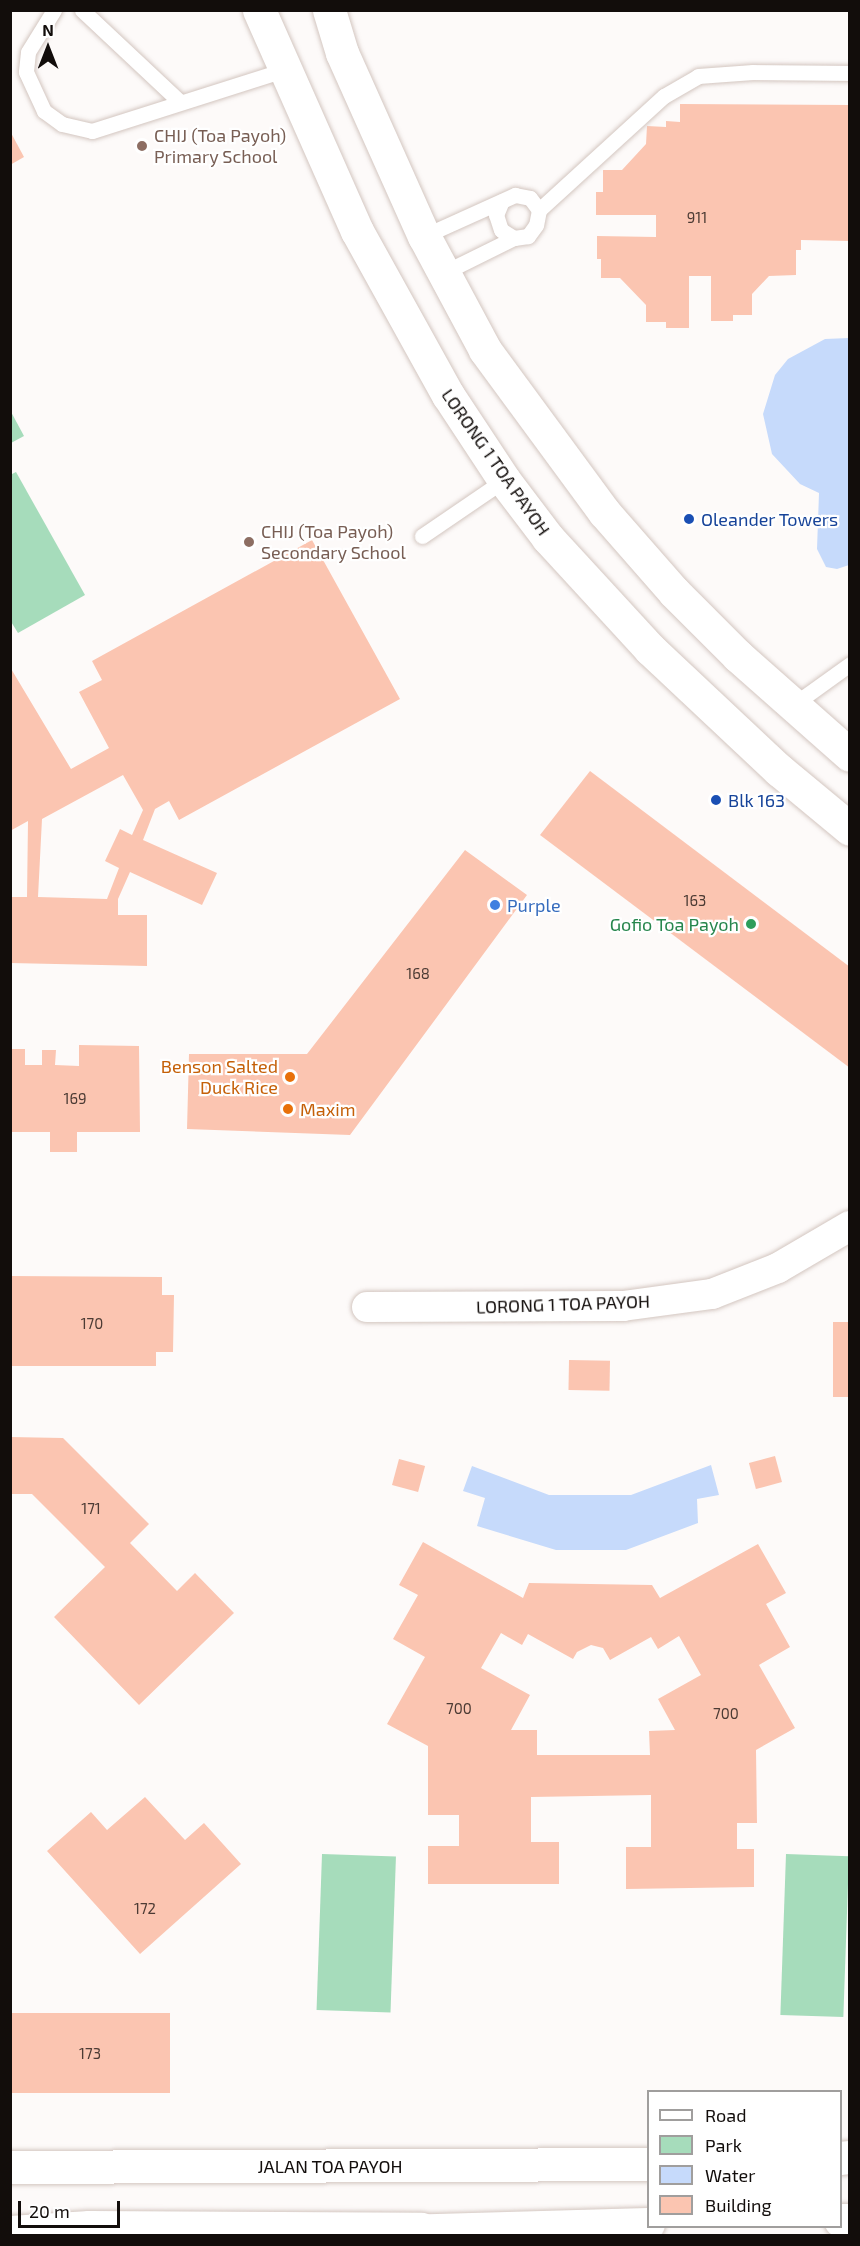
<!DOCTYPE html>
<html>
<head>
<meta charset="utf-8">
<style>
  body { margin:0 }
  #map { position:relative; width:860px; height:2246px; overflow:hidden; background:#fdfaf9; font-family:"Exo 2",sans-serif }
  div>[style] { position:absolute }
  .green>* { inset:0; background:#a6dcbb; transform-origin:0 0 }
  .water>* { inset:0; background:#c6dafb }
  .building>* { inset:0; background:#fbc5b1; transform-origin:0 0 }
  .roads { filter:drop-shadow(0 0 2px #d3c6c0) drop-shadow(0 0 2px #d3c6c0) }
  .lane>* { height:15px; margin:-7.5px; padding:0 7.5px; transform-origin:7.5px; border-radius:7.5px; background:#fff }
  .street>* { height:30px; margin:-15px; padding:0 15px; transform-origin:15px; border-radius:15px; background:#fff }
  .secondary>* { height:33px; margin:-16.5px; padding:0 16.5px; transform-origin:16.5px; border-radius:16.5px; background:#fff }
  .primary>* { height:33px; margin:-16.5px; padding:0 16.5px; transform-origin:16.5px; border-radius:16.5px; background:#fff }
  .highway>* { height:33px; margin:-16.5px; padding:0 16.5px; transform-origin:16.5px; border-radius:16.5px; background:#fff }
  .dots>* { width:16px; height:16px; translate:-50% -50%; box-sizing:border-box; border:3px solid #fff; border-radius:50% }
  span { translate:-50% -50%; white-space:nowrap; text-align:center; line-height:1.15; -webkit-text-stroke:4.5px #fff; paint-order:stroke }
  .number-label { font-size:15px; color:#4c3b34 }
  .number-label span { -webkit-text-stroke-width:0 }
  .education-label { font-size:18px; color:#785e54 }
  .left { translate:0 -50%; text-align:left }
  .street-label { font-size:18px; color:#120d0b }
  .transit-label { font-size:18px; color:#164399 }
  .shop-label { font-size:18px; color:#366cbe }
  .leisure-label { font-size:18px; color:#27864d }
  .right { translate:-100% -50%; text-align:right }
  .food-label { font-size:18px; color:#c56008 }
  .frame { position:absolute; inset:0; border:12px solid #120d0b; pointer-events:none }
  .legend { position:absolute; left:647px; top:2090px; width:195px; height:138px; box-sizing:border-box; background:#fff; border:2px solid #a09e9d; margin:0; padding:8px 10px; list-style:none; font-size:18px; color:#120d0b }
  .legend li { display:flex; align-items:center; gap:12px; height:30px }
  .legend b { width:30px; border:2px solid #a09e9d }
  .north { position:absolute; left:18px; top:18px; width:60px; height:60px; -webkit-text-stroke:4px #fff; paint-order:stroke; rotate:0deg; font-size:16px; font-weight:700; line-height:24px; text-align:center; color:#120d0b }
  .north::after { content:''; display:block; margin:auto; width:21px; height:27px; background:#120d0b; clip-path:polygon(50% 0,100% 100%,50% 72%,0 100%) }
  .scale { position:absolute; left:18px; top:2201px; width:102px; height:27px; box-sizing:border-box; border:3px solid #120d0b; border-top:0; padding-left:8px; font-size:18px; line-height:21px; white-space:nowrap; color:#120d0b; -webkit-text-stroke:4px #fff; paint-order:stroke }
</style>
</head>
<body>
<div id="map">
  <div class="green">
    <i style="clip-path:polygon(10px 410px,24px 436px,11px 443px,10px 443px)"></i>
    <i style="clip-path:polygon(16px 472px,85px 595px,18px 633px,10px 620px,10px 475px)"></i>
    <i style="left:322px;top:1854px;width:74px;height:156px;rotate:2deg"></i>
    <i style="left:786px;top:1854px;width:63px;height:161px;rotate:2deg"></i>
  </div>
  <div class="water">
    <i style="clip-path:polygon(849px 338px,849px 565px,837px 569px,826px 567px,817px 549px,819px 493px,800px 484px,772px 454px,763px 414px,775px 375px,788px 359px,825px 339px)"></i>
    <i style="clip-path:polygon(711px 1465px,719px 1495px,697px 1499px,698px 1523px,626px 1550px,556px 1550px,477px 1526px,485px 1498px,463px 1491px,472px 1466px,549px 1495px,631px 1495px)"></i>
  </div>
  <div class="building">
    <i style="clip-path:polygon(680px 104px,850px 105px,850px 241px,801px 240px,801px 250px,796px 250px,796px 275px,769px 276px,752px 294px,752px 315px,733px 315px,733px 321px,711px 321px,711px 276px,689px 276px,689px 328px,666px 328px,666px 322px,646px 322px,646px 305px,620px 278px,601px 278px,601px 259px,597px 259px,597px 236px,656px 237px,656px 215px,596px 215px,596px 192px,603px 192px,603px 170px,622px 170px,646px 144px,647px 126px,666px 127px,666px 121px,680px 122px)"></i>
    <i style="clip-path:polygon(10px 131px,24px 157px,10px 165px)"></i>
    <i style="clip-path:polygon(evenodd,312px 540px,400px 699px,179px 820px,169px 801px,155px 809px,143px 840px,217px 873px,202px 905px,130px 872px,118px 899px,118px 915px,147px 915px,147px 966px,10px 963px,10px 897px,27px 897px,28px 821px,10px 831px,10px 667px,71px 769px,109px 748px,79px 692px,102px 680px,92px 661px,312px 540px,123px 775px,143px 810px,132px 835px,120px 829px,105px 861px,119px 868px,107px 899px,38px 897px,42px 819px,123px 775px)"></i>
    <i style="clip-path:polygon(590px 771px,850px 967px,850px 1068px,540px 835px)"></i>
    <i style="clip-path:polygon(465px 850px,527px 895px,350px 1135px,187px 1129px,189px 1054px,307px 1054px)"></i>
    <i style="clip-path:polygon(79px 1045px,139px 1046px,140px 1132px,77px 1132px,77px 1152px,50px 1152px,50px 1132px,10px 1132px,10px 1049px,25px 1049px,25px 1065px,42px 1065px,42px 1050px,56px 1050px,55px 1065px,79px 1066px)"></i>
    <i style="clip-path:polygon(10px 1276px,162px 1277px,162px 1295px,174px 1295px,173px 1352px,156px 1352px,156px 1366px,10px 1366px)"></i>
    <i style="left:833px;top:1322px;width:17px;height:75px"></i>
    <i style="left:569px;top:1360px;width:41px;height:30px;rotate:1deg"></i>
    <i style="clip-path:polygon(10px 1437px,63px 1438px,149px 1524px,130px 1543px,177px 1591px,195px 1573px,234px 1613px,139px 1705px,54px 1617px,105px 1567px,32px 1494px,10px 1494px)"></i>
    <i style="left:775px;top:1456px;width:27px;height:27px;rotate:75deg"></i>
    <i style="left:399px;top:1459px;width:27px;height:27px;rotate:15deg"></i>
    <i style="clip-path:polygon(evenodd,423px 1542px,523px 1598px,529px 1583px,652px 1585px,660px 1598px,758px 1544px,786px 1593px,766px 1604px,790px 1647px,759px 1665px,795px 1728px,756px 1750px,757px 1823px,737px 1823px,737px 1849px,754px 1849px,754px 1887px,626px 1889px,626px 1847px,651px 1847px,651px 1795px,531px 1797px,531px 1842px,559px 1842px,559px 1884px,428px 1884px,428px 1846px,459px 1846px,459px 1815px,428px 1815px,428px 1746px,387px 1724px,425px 1657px,393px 1639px,418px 1595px,399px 1585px,423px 1542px,501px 1633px,522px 1645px,528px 1634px,573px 1659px,577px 1652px,591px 1645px,603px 1648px,610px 1660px,651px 1637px,658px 1649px,679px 1636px,701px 1675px,658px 1699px,675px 1730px,649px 1731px,650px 1755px,537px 1755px,537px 1730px,511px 1730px,530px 1695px,481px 1668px,501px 1633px)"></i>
    <i style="clip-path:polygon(145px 1797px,185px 1840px,204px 1823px,241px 1864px,140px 1954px,47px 1851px,91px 1812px,107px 1830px)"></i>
    <i style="left:170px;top:2013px;width:80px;height:160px;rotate:90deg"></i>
  </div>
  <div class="roads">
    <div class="lane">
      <i style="left:54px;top:10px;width:49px;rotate:121.8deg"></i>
      <i style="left:28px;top:52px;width:20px;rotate:96deg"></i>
      <i style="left:26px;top:72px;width:43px;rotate:65.2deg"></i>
      <i style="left:44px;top:111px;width:22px;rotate:36deg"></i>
      <i style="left:62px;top:124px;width:31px;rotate:13deg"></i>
      <i style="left:92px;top:131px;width:201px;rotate:-17.6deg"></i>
      <i style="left:82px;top:10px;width:133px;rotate:43.2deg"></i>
      <i style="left:539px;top:210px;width:169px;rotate:-42.4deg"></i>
      <i style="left:664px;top:96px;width:39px;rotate:-30deg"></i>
      <i style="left:698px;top:76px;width:55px;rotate:-4.2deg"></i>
      <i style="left:753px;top:72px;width:97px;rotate:0.6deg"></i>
      <i style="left:424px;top:236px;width:100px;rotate:-24.3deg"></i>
      <i style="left:515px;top:195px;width:15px;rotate:11deg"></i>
      <i style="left:530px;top:198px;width:15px;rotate:53deg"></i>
      <i style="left:539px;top:210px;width:15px;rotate:101deg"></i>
      <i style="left:536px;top:225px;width:14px;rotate:126deg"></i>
      <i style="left:528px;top:236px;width:14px;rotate:172deg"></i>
      <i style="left:514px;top:238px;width:15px;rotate:-148deg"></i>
      <i style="left:501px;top:230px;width:16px;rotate:-108deg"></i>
      <i style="left:496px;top:215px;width:15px;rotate:-67deg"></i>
      <i style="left:441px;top:274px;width:81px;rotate:-26.3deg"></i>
      <i style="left:422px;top:536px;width:99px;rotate:-34.3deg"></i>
      <i style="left:793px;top:705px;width:70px;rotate:-35.7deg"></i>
    </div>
    <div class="street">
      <i style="left:367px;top:1307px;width:256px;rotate:-0.2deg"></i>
      <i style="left:623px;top:1306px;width:90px;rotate:-7.7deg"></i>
      <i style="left:712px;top:1294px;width:71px;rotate:-21.5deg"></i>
      <i style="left:778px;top:1268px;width:83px;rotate:-30.3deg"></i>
    </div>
    <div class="secondary">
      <i style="left:259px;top:10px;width:242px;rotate:66.1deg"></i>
      <i style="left:357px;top:231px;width:188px;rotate:61deg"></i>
      <i style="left:448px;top:395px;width:102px;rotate:56.6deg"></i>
      <i style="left:504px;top:480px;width:73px;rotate:52.8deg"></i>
      <i style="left:548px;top:538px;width:151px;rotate:47.4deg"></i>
      <i style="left:650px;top:649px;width:177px;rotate:43.2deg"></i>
      <i style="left:779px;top:770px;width:92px;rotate:39.7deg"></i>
      <i style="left:329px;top:10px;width:45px;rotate:73.2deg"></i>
      <i style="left:342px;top:53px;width:201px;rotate:65.9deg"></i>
      <i style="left:424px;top:236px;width:129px;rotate:61.8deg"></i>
      <i style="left:485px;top:350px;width:201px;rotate:53.7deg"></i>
      <i style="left:604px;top:512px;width:106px;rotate:48.8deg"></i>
      <i style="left:674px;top:592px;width:91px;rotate:45deg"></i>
      <i style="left:738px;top:656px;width:149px;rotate:41.5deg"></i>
    </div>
    <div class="primary">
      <i style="left:840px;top:2158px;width:10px;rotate:-6deg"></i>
      <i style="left:10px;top:2167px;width:638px;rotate:-0.27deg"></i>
    </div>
    <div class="highway">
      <i style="left:840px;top:2220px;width:10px"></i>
      <i style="left:400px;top:2231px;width:248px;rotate:-1.6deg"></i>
      <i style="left:10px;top:2232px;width:79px;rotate:-3.6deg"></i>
      <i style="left:89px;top:2227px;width:332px;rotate:0.3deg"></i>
    </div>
  </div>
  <div class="dots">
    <i style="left:142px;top:146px;background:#8d6e63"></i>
    <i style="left:689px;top:519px;background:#1a4fb4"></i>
    <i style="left:249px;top:542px;background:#8d6e63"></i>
    <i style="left:716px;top:800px;background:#1a4fb4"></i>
    <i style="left:495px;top:905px;background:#3f7fe0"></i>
    <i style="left:751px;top:924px;background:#2e9e5b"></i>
    <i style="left:290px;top:1077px;background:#e8710a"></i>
    <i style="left:288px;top:1109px;background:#e8710a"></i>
  </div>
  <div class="number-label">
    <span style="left:697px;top:218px">911</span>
    <span style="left:695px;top:901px">163</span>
    <span style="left:418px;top:974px">168</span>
    <span style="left:75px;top:1099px">169</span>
    <span style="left:92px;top:1324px">170</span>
    <span style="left:91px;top:1509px">171</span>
    <span style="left:459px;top:1709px">700</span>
    <span style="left:726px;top:1714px">700</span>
    <span style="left:145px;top:1909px">172</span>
    <span style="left:90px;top:2054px">173</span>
  </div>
  <div class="education-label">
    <span class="left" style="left:154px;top:146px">CHIJ (Toa Payoh)<br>Primary School</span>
    <span class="left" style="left:261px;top:542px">CHIJ (Toa Payoh)<br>Secondary School</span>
  </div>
  <div class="street-label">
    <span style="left:496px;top:462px;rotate:55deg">LORONG 1 TOA PAYOH</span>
    <span style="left:563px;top:1304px;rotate:-2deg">LORONG 1 TOA PAYOH</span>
    <span style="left:330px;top:2166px">JALAN TOA PAYOH</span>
  </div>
  <div class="transit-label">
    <span class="left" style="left:701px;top:519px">Oleander Towers</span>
    <span class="left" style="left:728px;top:800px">Blk 163</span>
  </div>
  <div class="shop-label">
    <span class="left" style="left:507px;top:905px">Purple</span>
  </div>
  <div class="leisure-label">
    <span class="right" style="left:739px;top:924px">Gofio Toa Payoh</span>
  </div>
  <div class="food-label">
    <span class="right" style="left:278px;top:1077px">Benson Salted<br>Duck Rice</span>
    <span class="left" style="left:300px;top:1109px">Maxim</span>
  </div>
  <div class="frame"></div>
  <ul class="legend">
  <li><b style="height:8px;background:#fff"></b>Road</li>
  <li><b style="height:16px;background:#a6dcbb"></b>Park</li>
  <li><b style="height:16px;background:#c6dafb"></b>Water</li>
  <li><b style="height:16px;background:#fbc5b1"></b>Building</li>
  </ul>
  <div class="north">N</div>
  <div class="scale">20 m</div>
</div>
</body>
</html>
